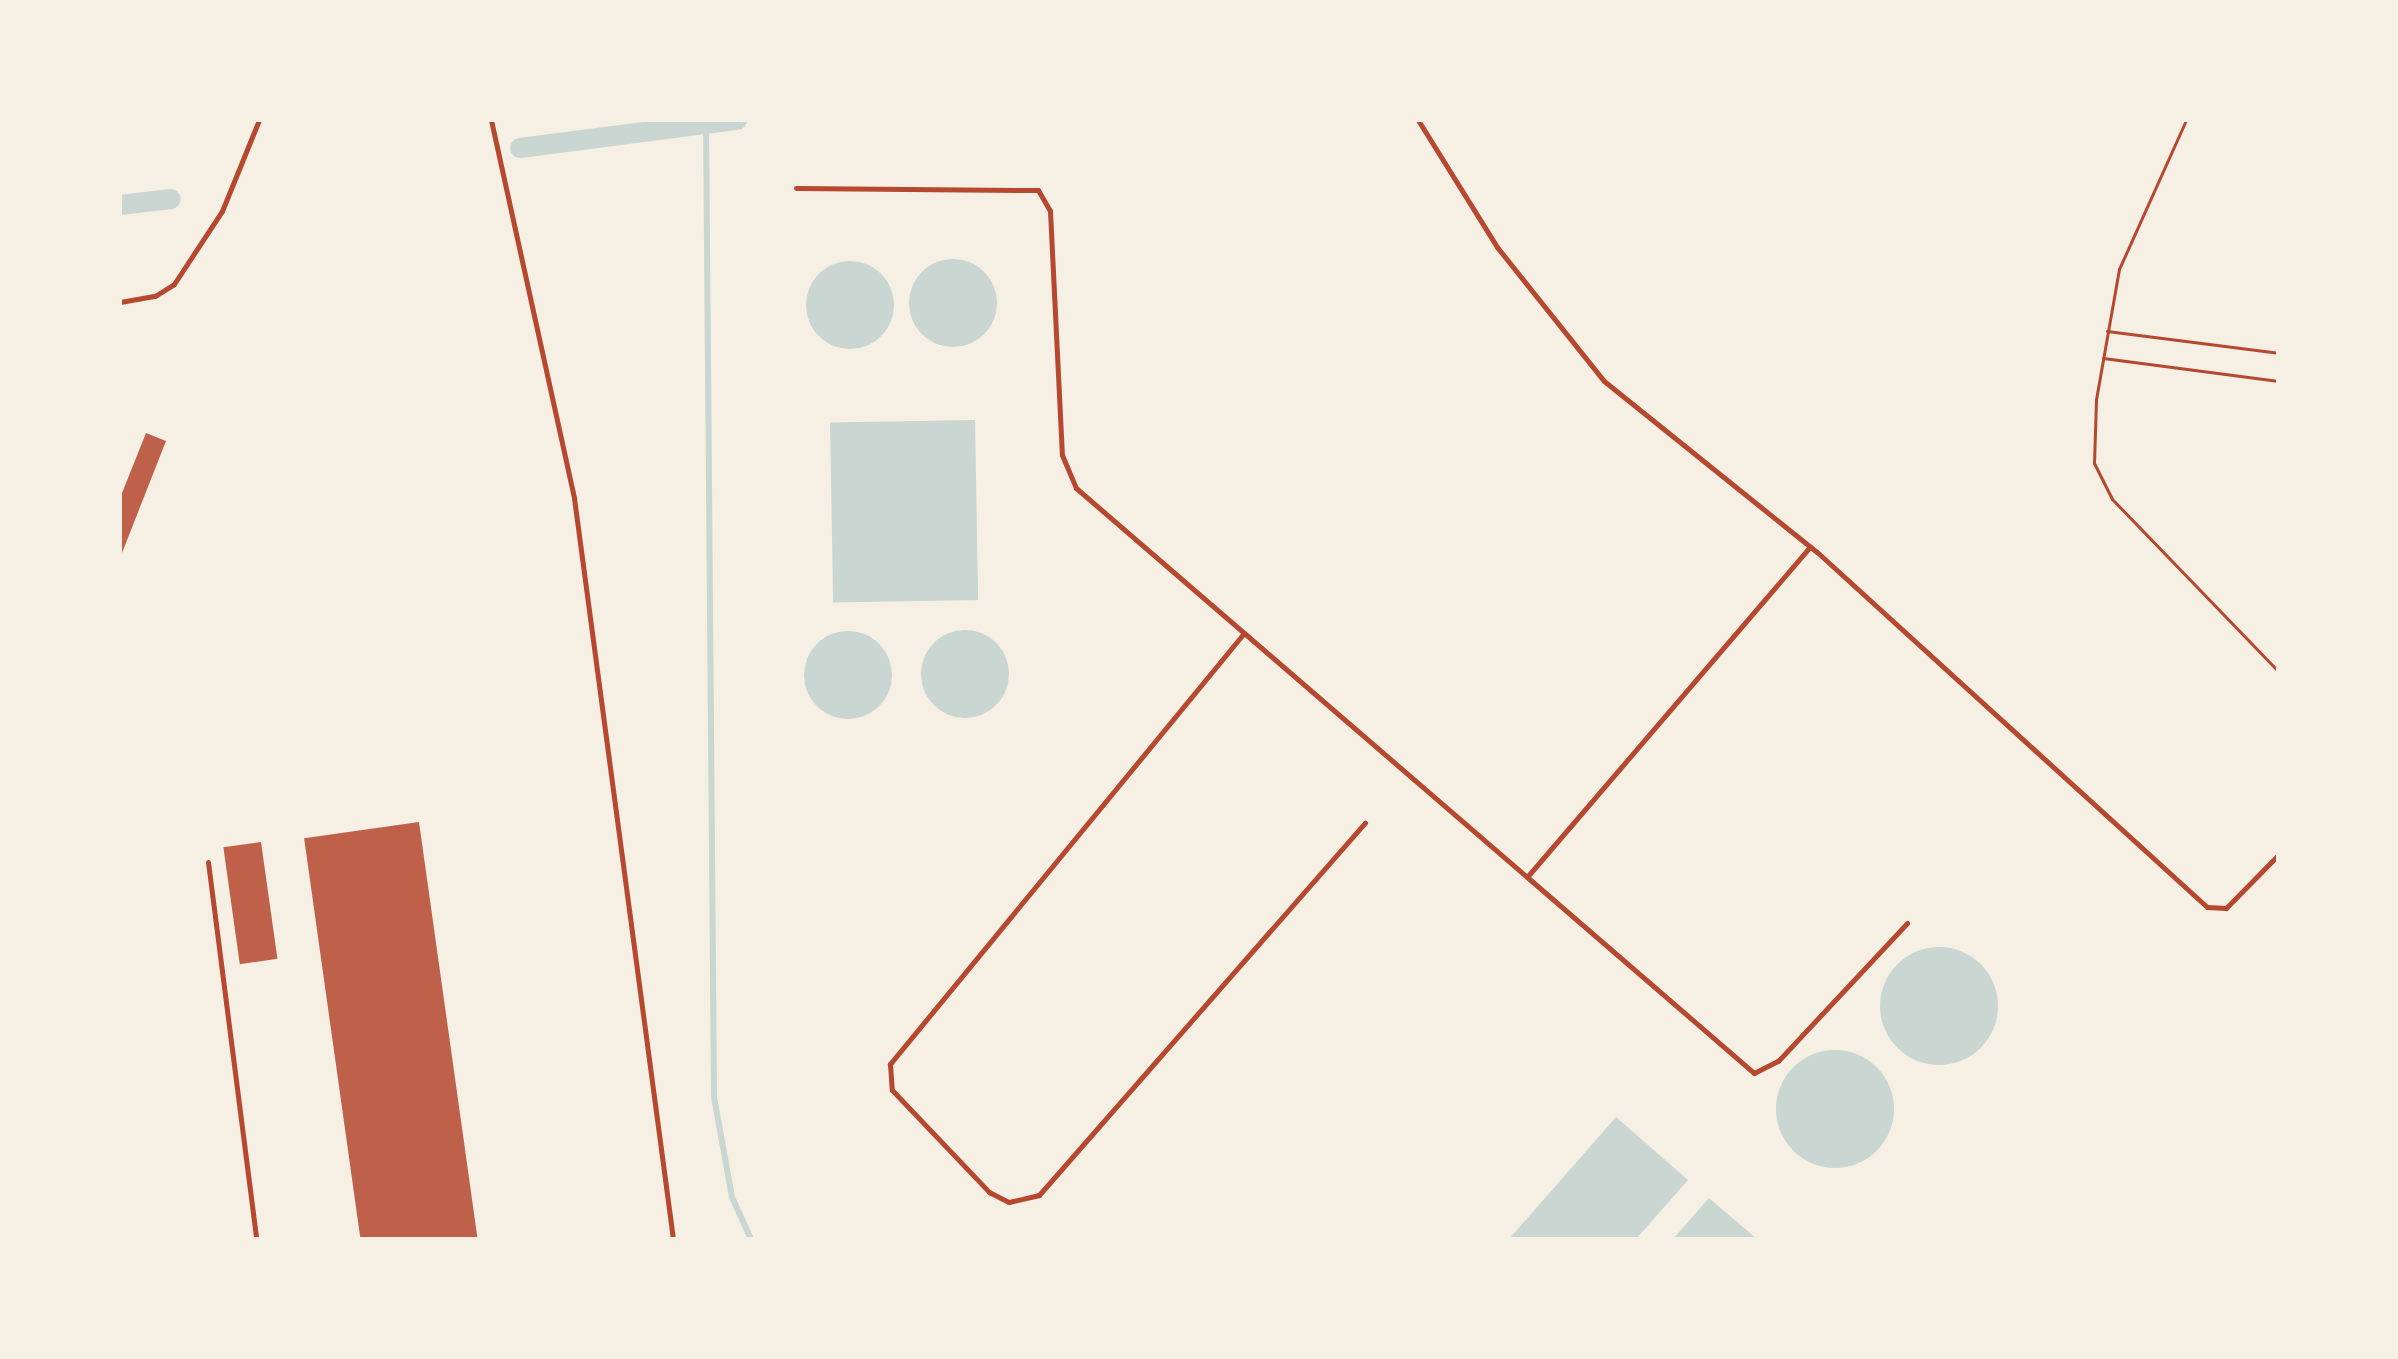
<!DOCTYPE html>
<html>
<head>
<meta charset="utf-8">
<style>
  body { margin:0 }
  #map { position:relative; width:2398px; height:1359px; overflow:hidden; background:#f6efe4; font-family:"Asap Condensed",sans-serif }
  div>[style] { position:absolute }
  .water>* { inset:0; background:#c9d6d2; transform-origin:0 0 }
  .round { border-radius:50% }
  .stream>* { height:6px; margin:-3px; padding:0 3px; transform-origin:3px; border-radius:3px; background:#c9d6d2 }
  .canal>* { height:20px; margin:-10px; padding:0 10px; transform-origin:10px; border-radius:10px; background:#c9d6d2 }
  .building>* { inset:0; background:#bf614a; transform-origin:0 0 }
  .path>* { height:3px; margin:-1.5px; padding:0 1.5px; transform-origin:1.5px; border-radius:1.5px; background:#b5482f }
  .service>* { height:5px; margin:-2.5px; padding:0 2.5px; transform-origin:2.5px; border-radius:2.5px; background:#b5482f }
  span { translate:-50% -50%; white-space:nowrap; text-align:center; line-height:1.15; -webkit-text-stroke:8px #f6efe4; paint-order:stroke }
  .frame { position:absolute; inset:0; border:122px solid #f6efe4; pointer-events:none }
</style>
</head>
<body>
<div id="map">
  <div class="water">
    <i class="round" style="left:909px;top:259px;width:88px;height:88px"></i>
    <i class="round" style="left:806px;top:261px;width:88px;height:88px"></i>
    <i style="left:975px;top:420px;width:180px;height:145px;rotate:89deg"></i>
    <i class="round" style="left:921px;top:630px;width:88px;height:88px"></i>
    <i class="round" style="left:804px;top:631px;width:88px;height:88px"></i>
    <i class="round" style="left:1880px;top:947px;width:118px;height:118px"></i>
    <i class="round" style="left:1776px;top:1050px;width:118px;height:118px"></i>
    <i style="clip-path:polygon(1616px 1117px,1688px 1180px,1636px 1239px,1509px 1239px)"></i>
    <i style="clip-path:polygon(1709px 1198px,1757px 1239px,1673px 1239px)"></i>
  </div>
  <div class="stream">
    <i style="left:706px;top:120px;width:977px;rotate:89.53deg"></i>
    <i style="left:714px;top:1097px;width:102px;rotate:79.8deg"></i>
    <i style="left:732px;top:1197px;width:46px;rotate:65.7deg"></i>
  </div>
  <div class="canal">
    <i style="left:520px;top:148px;width:219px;rotate:-7.4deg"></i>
    <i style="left:120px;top:205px;width:51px;rotate:-6.7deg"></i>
  </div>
  <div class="building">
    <i style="clip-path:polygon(146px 433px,166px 441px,120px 558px,120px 498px)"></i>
    <i style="left:419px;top:822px;width:421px;height:116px;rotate:82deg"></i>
    <i style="left:261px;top:842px;width:118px;height:38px;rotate:82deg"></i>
  </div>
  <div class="path">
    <i style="left:2186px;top:120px;width:163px;rotate:114.2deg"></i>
    <i style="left:2119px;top:269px;width:133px;rotate:100deg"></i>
    <i style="left:2096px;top:400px;width:63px;rotate:91.8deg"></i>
    <i style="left:2094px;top:463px;width:40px;rotate:63.4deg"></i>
    <i style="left:2112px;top:499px;width:239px;rotate:46deg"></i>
    <i style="left:2107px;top:331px;width:172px;rotate:7.3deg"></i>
    <i style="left:2103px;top:358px;width:177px;rotate:7.5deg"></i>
  </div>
  <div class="service">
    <i style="left:491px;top:120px;width:387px;rotate:77.6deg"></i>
    <i style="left:574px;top:498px;width:748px;rotate:82.39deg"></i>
    <i style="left:1418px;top:120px;width:150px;rotate:58.1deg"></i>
    <i style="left:1497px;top:247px;width:171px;rotate:51.4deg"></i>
    <i style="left:1604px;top:381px;width:273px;rotate:38.8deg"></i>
    <i style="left:1817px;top:552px;width:527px;rotate:42.31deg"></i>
    <i style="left:2207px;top:907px;width:19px;rotate:3deg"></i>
    <i style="left:2226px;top:908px;width:74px;rotate:-45.5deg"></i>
    <i style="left:796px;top:188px;width:242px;rotate:0.5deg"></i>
    <i style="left:1038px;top:190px;width:24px;rotate:60deg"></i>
    <i style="left:1050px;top:211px;width:244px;rotate:87.2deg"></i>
    <i style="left:1062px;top:455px;width:36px;rotate:67deg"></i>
    <i style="left:1076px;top:488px;width:596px;rotate:40.78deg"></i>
    <i style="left:1527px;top:877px;width:435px;rotate:-49.4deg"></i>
    <i style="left:120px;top:302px;width:36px;rotate:-10deg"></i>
    <i style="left:155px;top:296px;width:22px;rotate:-32deg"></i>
    <i style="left:174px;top:284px;width:87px;rotate:-56.7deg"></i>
    <i style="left:222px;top:211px;width:98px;rotate:-67.9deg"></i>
    <i style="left:1244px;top:633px;width:558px;rotate:129.4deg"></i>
    <i style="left:890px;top:1064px;width:26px;rotate:86deg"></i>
    <i style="left:892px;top:1090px;width:141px;rotate:46.4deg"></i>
    <i style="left:989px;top:1192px;width:22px;rotate:27deg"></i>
    <i style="left:1009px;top:1202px;width:31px;rotate:-13deg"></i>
    <i style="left:1039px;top:1195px;width:495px;rotate:-48.8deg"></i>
    <i style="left:208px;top:862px;width:380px;rotate:82.7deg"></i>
    <i style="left:1527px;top:877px;width:300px;rotate:40.8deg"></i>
    <i style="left:1754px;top:1073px;width:27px;rotate:-27deg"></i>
    <i style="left:1778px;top:1061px;width:189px;rotate:-46.9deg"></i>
  </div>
  <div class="frame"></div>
</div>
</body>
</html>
